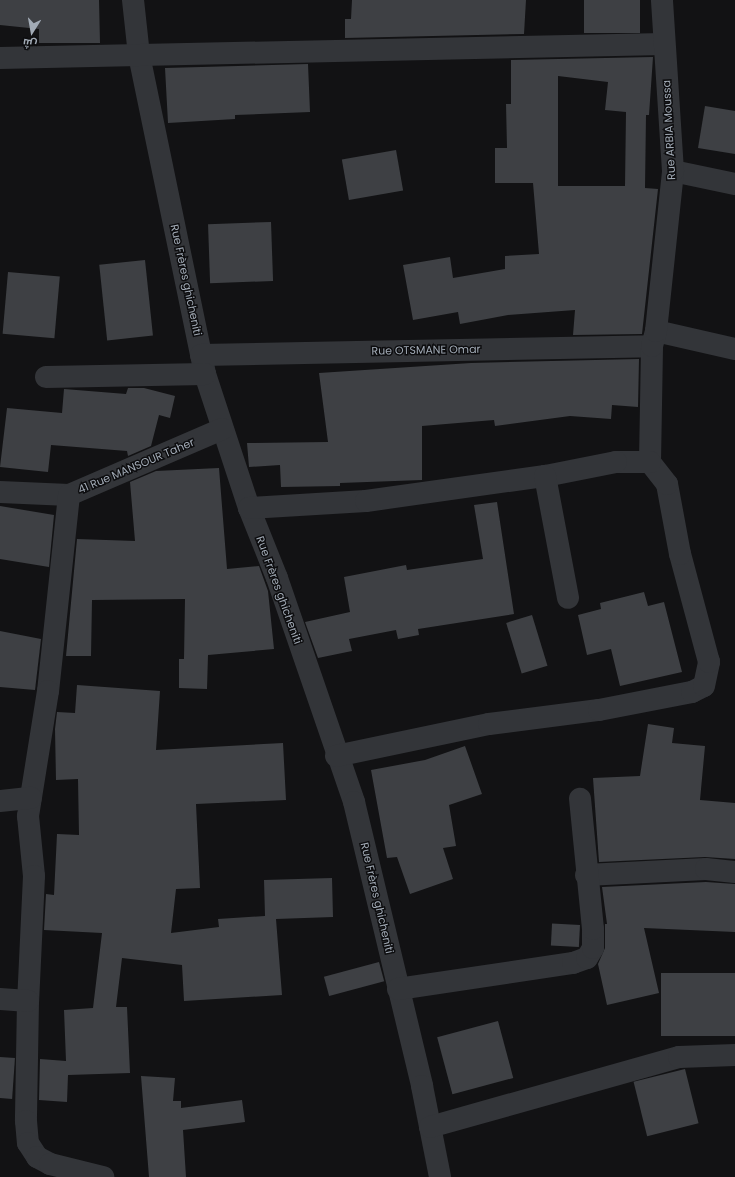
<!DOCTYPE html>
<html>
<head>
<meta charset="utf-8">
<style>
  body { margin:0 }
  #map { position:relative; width:735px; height:1177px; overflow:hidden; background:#121214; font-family:Poppins,Cairo,sans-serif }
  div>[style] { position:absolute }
  .building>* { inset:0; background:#3e4044; transform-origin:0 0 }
  .minor>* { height:22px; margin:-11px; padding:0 11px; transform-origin:11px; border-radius:11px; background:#333539 }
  span { translate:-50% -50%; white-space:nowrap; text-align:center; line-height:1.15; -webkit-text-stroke:3px #0d0d0f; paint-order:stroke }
  .street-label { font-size:11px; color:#a2abb6 }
  .north { position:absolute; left:12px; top:12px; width:40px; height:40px; -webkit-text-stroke:3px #0d0d0f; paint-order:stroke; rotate:191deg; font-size:11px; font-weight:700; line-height:16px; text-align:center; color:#a2abb6 }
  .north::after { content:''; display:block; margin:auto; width:14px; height:18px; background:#a2abb6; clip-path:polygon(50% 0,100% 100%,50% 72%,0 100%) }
</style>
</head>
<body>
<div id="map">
  <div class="building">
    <i style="clip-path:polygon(0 0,99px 0,100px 43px,39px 43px,39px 29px,0 25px)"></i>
    <i style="clip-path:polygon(352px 0,526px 0,524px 34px,345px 38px,345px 19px,351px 19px)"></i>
    <i style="left:584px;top:0;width:56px;height:33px"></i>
    <i style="clip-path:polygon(evenodd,653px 57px,649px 115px,646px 115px,645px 188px,658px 189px,642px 334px,573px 335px,575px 310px,508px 315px,460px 324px,458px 312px,413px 320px,403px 265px,450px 257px,453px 278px,505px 269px,505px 256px,539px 254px,533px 183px,495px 183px,495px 148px,507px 148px,506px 104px,511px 104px,511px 60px,653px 57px,558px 76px,608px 82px,605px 110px,626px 112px,625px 186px,558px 186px,558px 76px)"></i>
    <i style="clip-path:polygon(308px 64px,310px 112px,235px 115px,235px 119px,168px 123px,165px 68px)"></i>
    <i style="clip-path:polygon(705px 106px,735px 111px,735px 154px,698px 148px)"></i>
    <i style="left:396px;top:150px;width:41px;height:55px;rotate:80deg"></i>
    <i style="left:271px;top:222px;width:59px;height:63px;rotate:88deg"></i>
    <i style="left:145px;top:260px;width:76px;height:46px;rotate:84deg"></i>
    <i style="left:8px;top:272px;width:52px;height:62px;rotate:5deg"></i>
    <i style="clip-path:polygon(639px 359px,638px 407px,612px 405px,611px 419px,570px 416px,495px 426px,494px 420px,422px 426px,422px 480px,340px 483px,340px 486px,281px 487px,280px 465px,249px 467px,247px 443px,328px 442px,319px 373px,471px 363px)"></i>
    <i style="clip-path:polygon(128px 388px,144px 388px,175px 396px,170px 418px,159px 415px,151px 446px,128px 456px,127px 451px,51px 445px,48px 472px,0 467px,7px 408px,62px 413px,64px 389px,126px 394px)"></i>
    <i style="clip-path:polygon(219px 468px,227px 569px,259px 566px,268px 591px,274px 649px,208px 655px,207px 689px,179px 688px,179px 659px,184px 659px,185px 599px,92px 600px,91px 656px,66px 656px,77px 539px,135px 541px,130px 482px,156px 471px)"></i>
    <i style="clip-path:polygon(497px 502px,514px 614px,418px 629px,419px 635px,398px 639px,396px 630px,349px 639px,352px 651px,318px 658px,305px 622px,350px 612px,344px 577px,406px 565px,407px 570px,483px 559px,474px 505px)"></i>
    <i style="clip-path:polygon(0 506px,54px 515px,49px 567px,0 559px)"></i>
    <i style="clip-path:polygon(644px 592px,648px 606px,664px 602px,682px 672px,620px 686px,611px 649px,587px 655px,578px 615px,601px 609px,600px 603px)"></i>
    <i style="left:532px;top:615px;width:53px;height:27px;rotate:73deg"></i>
    <i style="clip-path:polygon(0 631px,41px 639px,35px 690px,0 687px)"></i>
    <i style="clip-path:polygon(77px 685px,160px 691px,156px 750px,283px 743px,286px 800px,196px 804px,200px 888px,176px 889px,171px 933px,219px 927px,218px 919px,265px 916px,264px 880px,332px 878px,333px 917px,276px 919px,282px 995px,184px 1001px,182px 965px,122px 958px,116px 1007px,127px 1007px,130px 1073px,68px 1075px,67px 1102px,39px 1100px,40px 1059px,66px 1061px,64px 1010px,93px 1008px,102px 933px,44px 930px,46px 894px,54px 895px,57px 834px,79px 835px,78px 779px,56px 780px,55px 729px,57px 712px,75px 713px)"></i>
    <i style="clip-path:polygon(648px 724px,674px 728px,672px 743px,705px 746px,700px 800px,735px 803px,735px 859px,705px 857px,599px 862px,593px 778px,640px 776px)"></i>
    <i style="clip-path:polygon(465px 746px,482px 794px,449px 805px,456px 846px,443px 848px,453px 879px,410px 894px,397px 857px,387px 858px,371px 770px,425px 760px)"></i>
    <i style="clip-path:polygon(706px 882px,735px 884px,735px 932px,644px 928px,659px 993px,607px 1005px,598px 964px,605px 948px,605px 924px,607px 924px,602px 887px)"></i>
    <i style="left:580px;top:925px;width:22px;height:28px;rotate:93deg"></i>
    <i style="left:379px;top:962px;width:20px;height:57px;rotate:75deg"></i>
    <i style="left:735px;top:973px;width:63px;height:74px;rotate:90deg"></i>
    <i style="left:498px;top:1021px;width:59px;height:63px;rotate:75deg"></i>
    <i style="left:0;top:1057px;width:15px;height:41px;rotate:4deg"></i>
    <i style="left:685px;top:1069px;width:56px;height:53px;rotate:76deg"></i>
    <i style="clip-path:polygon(141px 1076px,175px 1078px,173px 1101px,181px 1101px,181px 1108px,242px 1100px,245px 1122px,183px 1130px,186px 1177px,149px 1177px)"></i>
  </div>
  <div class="minor">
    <i style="left:133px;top:0;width:55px;rotate:83.8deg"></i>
    <i style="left:139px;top:55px;width:326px;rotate:78.3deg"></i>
    <i style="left:205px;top:374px;width:141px;rotate:71.8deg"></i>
    <i style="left:249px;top:508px;width:75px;rotate:68.2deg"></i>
    <i style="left:277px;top:578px;width:237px;rotate:71deg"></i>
    <i style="left:354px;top:802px;width:292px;rotate:76.5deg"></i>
    <i style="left:422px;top:1086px;width:93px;rotate:78.8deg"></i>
    <i style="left:0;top:58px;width:664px;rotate:-1.21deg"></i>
    <i style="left:673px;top:171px;width:63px;rotate:11.8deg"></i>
    <i style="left:656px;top:331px;width:81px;rotate:12.8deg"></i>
    <i style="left:201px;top:355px;width:451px;rotate:-1.1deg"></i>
    <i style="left:46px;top:377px;width:159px;rotate:-1.1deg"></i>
    <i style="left:650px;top:462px;width:116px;rotate:-89deg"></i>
    <i style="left:652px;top:346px;width:16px;rotate:-75deg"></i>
    <i style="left:656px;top:331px;width:161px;rotate:-83.9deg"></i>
    <i style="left:673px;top:171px;width:171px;rotate:-93.7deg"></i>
    <i style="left:0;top:492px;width:69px;rotate:2.5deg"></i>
    <i style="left:69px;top:495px;width:167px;rotate:-23.3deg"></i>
    <i style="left:69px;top:495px;width:197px;rotate:96.1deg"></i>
    <i style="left:48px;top:691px;width:127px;rotate:99.1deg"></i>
    <i style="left:28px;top:816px;width:60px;rotate:84.3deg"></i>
    <i style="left:34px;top:876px;width:125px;rotate:92.7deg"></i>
    <i style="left:28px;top:1001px;width:120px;rotate:91deg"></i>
    <i style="left:26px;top:1121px;width:22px;rotate:85deg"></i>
    <i style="left:28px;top:1143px;width:17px;rotate:57deg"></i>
    <i style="left:37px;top:1157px;width:15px;rotate:28deg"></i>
    <i style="left:50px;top:1164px;width:55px;rotate:13.8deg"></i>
    <i style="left:249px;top:508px;width:117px;rotate:-3.4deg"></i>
    <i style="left:366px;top:501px;width:181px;rotate:-8deg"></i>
    <i style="left:336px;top:756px;width:156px;rotate:-11.8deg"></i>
    <i style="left:489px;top:724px;width:111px;rotate:-7.3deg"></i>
    <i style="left:599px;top:710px;width:95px;rotate:-11deg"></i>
    <i style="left:692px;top:692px;width:13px;rotate:-27deg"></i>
    <i style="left:704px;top:686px;width:25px;rotate:-78deg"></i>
    <i style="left:709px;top:662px;width:112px;rotate:-105deg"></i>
    <i style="left:680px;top:554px;width:71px;rotate:-100.5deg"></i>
    <i style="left:667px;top:484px;width:28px;rotate:-128deg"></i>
    <i style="left:650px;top:462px;width:34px;rotate:180deg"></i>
    <i style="left:616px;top:462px;width:72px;rotate:168.8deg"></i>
    <i style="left:545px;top:476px;width:124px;rotate:79.3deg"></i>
    <i style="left:0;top:801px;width:31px;rotate:-6deg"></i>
    <i style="left:586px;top:875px;width:120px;rotate:-2.9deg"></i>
    <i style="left:706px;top:869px;width:29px;rotate:6deg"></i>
    <i style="left:398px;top:989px;width:177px;rotate:-8.5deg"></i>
    <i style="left:573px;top:963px;width:15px;rotate:-20deg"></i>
    <i style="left:587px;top:958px;width:12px;rotate:-59deg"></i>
    <i style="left:593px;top:948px;width:19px;rotate:-90deg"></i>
    <i style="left:593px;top:929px;width:131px;rotate:-95.7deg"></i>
    <i style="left:0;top:999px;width:28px;rotate:4deg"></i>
    <i style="left:430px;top:1127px;width:259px;rotate:-15.7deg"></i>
    <i style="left:679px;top:1057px;width:56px;rotate:-2deg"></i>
  </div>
  <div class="street-label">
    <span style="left:669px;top:130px;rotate:-93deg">Rue ARBIA Moussa</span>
    <span style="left:186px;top:280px;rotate:78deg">Rue Frères ghicheniti</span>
    <span style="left:426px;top:350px;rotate:-1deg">Rue OTSMANE Omar</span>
    <span style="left:136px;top:466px;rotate:-23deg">41 Rue MANSOUR Taher</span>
    <span style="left:279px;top:590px;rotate:70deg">Rue Frères ghicheniti</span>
    <span style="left:377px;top:898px;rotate:77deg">Rue Frères ghicheniti</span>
  </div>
  <div class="north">ش</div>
</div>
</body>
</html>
